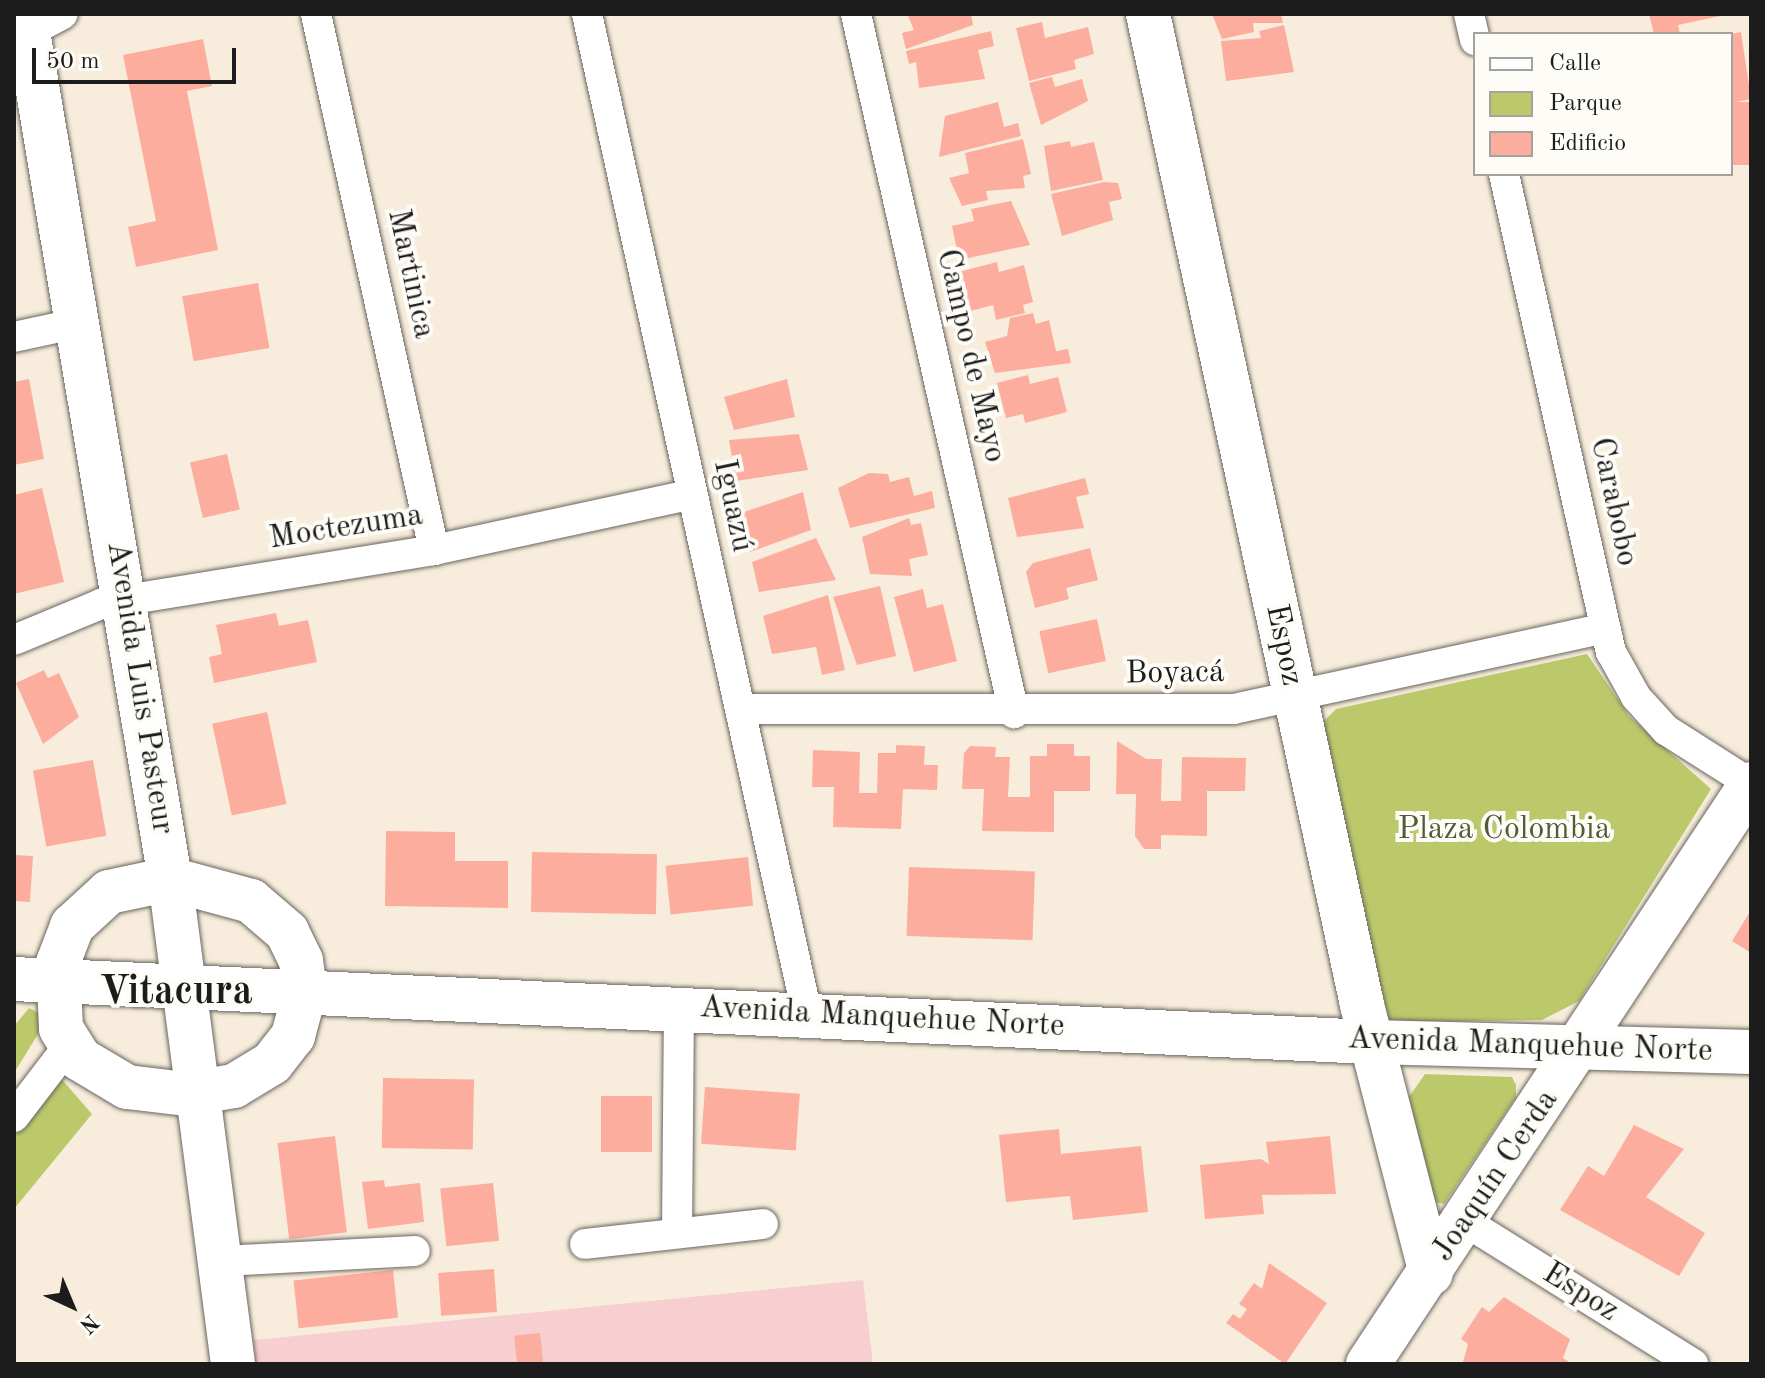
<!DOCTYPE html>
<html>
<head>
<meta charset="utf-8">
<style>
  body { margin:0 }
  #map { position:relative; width:1765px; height:1378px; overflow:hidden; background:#f8eddc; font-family:"Old Standard TT",serif }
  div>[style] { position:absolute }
  .built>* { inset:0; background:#f7cfd1 }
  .green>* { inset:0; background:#bcc96b }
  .building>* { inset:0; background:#fcad9e; transform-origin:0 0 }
  .roads { filter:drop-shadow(0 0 2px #69655f) drop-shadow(0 0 2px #69655f) }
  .street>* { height:30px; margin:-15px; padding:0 15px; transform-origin:15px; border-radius:15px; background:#fff }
  .secondary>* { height:44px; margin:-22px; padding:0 22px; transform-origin:22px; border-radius:22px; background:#fff }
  span { translate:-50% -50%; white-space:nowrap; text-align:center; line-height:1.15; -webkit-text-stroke:8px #fdfcf7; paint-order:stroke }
  .street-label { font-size:32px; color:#1c1c1c }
  .park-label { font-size:32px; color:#545938 }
  .district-label { font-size:40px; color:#1c1c1c; font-weight:700 }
  .frame { position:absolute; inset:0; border:16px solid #1c1c1c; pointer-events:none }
  .legend { position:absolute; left:1473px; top:32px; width:260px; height:144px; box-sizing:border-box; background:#fdfcf7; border:2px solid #a3a29f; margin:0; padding:10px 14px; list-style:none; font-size:24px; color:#1c1c1c }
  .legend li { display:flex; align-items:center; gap:16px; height:40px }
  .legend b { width:40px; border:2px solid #a3a29f }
  .north { position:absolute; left:32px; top:1266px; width:80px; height:80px; -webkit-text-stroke:6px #fdfcf7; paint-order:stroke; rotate:136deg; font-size:22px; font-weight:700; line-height:32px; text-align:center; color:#1c1c1c }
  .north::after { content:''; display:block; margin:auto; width:28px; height:36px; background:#1c1c1c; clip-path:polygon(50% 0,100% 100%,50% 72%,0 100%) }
  .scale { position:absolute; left:32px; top:48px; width:204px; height:36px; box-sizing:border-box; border:4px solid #1c1c1c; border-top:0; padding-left:10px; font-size:24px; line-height:28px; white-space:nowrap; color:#1c1c1c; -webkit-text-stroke:6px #fdfcf7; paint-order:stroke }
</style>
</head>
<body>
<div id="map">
  <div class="built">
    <i style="clip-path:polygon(863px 1280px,873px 1364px,256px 1364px,253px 1340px)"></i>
  </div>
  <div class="green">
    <i style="clip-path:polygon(1587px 654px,1629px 716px,1711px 789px,1579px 1001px,1542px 1020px,1386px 1022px,1323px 722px,1336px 709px)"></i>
    <i style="clip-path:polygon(29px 1008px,41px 1014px,43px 1026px,14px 1073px,14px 1026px)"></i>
    <i style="clip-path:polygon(1425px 1074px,1512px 1077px,1516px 1085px,1516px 1097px,1444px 1204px,1431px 1201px,1409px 1097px)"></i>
    <i style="clip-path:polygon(59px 1076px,92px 1114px,14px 1209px,14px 1137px)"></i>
  </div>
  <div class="building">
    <i style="clip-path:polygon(907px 14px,971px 14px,973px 25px,906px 49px,902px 33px,914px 30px)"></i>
    <i style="clip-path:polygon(1212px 14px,1281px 14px,1283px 23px,1253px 23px,1254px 32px,1222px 39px)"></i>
    <i style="clip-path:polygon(1649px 14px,1724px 14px,1725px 15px,1678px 25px,1680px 34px,1654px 34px)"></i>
    <i style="clip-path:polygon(1042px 22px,1045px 38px,1088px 27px,1094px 54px,1074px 60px,1076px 69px,1029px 81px,1016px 28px)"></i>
    <i style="clip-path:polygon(1284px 25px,1294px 72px,1226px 81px,1221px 41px,1261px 38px,1259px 31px)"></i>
    <i style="clip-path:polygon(991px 31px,994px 46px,978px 50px,985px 79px,919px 88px,916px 62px,909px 64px,906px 51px)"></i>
    <i style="clip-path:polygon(1741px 32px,1751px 99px,1731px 103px,1731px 34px)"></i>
    <i style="clip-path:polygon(203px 39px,212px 86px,187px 91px,218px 250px,136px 267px,128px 227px,156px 221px,123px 55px)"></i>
    <i style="clip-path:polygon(1052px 77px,1055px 87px,1082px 79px,1088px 101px,1041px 125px,1029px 83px)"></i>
    <i style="clip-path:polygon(998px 102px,1004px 127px,1018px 123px,1021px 136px,939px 157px,945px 116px)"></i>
    <i style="left:1751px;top:102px;width:63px;height:20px;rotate:90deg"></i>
    <i style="clip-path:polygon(1023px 139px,1031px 174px,1023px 176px,1025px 188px,986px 191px,988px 200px,962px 206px,949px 178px,969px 173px,965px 153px)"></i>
    <i style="clip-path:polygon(1070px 141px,1071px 147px,1094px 142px,1103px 180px,1051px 191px,1044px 146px)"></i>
    <i style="clip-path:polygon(1104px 182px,1118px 183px,1122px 199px,1109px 202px,1113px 220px,1062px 236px,1051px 194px)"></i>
    <i style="clip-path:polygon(1011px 201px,1030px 245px,959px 260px,952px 226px,974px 221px,971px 209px)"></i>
    <i style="clip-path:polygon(997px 262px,999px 272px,1024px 265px,1033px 302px,1023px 305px,1025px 313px,996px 320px,993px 305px,963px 313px,958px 294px,968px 292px,955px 273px)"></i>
    <i style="left:258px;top:283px;width:66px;height:77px;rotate:80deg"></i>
    <i style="clip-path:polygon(1033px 313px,1036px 324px,1049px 320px,1056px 351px,1068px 349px,1071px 363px,995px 373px,985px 342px,1007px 336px,1010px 318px)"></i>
    <i style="clip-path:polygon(1028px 375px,1030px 384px,1058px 377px,1067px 412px,1025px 423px,1023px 414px,1006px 418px,997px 383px)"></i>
    <i style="clip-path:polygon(29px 379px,44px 459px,14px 465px,14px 382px)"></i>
    <i style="clip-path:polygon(787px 379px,795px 417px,734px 430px,724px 397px)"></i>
    <i style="clip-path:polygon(799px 434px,808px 470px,736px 481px,729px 440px)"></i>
    <i style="left:227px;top:454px;width:57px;height:38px;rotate:77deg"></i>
    <i style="clip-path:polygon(869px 473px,888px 474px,890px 482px,909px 477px,914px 496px,932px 491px,935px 508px,850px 528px,838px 488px)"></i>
    <i style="clip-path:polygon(1085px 478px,1089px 494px,1076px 497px,1084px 528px,1017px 537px,1008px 498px)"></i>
    <i style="clip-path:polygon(42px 488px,64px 582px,14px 594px,14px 495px)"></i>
    <i style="clip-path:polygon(803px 492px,811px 530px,750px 552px,741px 513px)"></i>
    <i style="clip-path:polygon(909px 518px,911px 525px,921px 523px,928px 555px,909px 559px,912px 576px,870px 574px,862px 537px)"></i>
    <i style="clip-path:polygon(816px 538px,836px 580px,759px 592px,752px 562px)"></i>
    <i style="clip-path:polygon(1090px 548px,1098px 580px,1066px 588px,1069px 599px,1035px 608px,1026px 572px,1033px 563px)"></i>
    <i style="clip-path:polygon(880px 586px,896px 656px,857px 665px,833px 597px)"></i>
    <i style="clip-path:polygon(923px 589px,927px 608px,943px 604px,957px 661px,914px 672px,894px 597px)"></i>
    <i style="clip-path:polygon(828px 595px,845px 670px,822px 675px,816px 647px,772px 654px,763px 616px)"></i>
    <i style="clip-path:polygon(276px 613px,279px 626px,308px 620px,317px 662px,214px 683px,209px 657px,222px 654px,216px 625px)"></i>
    <i style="left:1097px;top:619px;width:43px;height:59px;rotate:78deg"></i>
    <i style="clip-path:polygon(44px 670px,48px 678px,59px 673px,79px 717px,43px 744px,16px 683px)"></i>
    <i style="left:267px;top:712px;width:94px;height:56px;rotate:78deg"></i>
    <i style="clip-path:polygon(1117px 741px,1146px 759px,1162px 759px,1161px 801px,1181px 801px,1182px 757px,1246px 758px,1245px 791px,1207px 791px,1207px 836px,1161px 835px,1161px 849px,1144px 849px,1135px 836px,1136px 794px,1116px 794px)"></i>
    <i style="clip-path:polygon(1047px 744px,1074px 744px,1074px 756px,1090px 756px,1090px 791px,1054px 791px,1054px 832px,982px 831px,984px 789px,962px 789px,964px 753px,970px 746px,996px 747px,995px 757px,1010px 757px,1008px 797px,1030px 797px,1030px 756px,1047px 756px)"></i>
    <i style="clip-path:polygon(896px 745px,925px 746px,924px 765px,938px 765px,937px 790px,903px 789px,901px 829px,833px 827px,834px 787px,812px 787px,813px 750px,860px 752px,859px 793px,877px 793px,878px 753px,896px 753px)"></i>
    <i style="left:93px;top:760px;width:77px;height:61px;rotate:80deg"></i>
    <i style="clip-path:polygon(386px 831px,455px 832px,455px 861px,508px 861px,508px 908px,385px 906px)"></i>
    <i style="left:532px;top:852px;width:125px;height:60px;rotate:1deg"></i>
    <i style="clip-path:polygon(14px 855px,33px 856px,30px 902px,14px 901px)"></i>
    <i style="left:748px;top:857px;width:49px;height:83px;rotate:84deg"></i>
    <i style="left:909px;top:867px;width:126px;height:69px;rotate:2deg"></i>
    <i style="clip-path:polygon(1751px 910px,1751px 953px,1732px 941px)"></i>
    <i style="left:383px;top:1078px;width:91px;height:70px;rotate:1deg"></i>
    <i style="left:705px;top:1087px;width:95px;height:57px;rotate:4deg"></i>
    <i style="left:601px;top:1096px;width:51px;height:56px"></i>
    <i style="clip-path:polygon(1634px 1125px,1684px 1149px,1646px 1197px,1705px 1233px,1679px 1276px,1560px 1210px,1588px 1166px,1604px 1176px)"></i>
    <i style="clip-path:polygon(1059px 1129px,1061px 1154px,1141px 1146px,1148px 1212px,1073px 1220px,1070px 1196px,1006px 1202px,999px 1135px)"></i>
    <i style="left:335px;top:1136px;width:97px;height:58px;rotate:83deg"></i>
    <i style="clip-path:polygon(1330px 1136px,1336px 1194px,1262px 1195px,1264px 1214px,1205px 1219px,1200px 1165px,1261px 1159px,1269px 1164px,1266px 1142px)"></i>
    <i style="clip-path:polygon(384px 1180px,385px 1187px,420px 1183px,424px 1222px,368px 1229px,362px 1182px)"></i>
    <i style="left:493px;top:1183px;width:58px;height:53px;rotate:84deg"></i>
    <i style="clip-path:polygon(1269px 1263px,1327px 1303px,1285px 1364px,1226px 1323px,1233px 1314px,1240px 1319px,1247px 1309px,1239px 1304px,1254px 1283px,1262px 1289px)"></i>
    <i style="left:494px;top:1269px;width:43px;height:56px;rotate:86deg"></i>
    <i style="left:393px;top:1270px;width:48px;height:100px;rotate:84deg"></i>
    <i style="clip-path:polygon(1504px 1297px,1570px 1339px,1563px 1358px,1572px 1364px,1463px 1362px,1468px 1344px,1461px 1339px,1482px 1307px,1489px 1312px)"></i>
    <i style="left:540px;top:1333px;width:31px;height:26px;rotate:84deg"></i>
  </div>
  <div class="roads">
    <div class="street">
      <i style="left:316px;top:14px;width:549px;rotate:77.58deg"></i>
      <i style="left:587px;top:14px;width:1024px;rotate:77.59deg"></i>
      <i style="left:856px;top:14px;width:717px;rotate:77.26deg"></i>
      <i style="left:1469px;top:14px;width:27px;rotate:77deg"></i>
      <i style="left:14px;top:40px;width:55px;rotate:-28deg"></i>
      <i style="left:1504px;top:174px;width:490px;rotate:77.4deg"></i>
      <i style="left:1611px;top:652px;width:51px;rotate:60.9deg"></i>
      <i style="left:1636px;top:697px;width:45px;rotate:47.7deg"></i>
      <i style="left:1666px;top:730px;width:101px;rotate:32.4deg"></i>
      <i style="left:14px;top:337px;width:66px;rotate:-12.2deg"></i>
      <i style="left:14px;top:640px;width:94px;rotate:-22.5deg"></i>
      <i style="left:101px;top:604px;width:337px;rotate:-9.2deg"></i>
      <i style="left:434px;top:550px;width:264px;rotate:-12.2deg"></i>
      <i style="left:740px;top:709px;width:494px"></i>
      <i style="left:1234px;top:709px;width:379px;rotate:-12.3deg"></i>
      <i style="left:14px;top:1117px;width:91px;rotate:-52.6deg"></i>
      <i style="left:1466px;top:1222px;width:268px;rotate:32deg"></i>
      <i style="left:677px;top:1233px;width:225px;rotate:-89.5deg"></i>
      <i style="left:585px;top:1244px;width:179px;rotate:-6.4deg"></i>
      <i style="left:223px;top:1261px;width:192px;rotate:-3deg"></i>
    </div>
    <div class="secondary">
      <i style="left:25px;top:14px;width:877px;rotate:80.48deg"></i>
      <i style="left:170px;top:879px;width:489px;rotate:82.6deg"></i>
      <i style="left:1148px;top:14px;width:1014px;rotate:77.81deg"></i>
      <i style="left:1362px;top:1005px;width:277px;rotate:75.6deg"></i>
      <i style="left:170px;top:879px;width:84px;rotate:15.2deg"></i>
      <i style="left:251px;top:901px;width:48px;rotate:40.7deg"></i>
      <i style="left:287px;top:932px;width:32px;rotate:64deg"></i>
      <i style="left:301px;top:961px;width:30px;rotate:82deg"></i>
      <i style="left:305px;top:991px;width:47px;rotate:104.9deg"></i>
      <i style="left:293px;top:1036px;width:34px;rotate:128deg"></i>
      <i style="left:272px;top:1063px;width:44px;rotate:148.8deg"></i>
      <i style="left:234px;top:1086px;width:49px;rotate:170.5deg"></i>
      <i style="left:186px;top:1094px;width:59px;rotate:-173.2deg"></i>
      <i style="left:127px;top:1087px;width:55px;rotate:-149.2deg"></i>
      <i style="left:80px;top:1059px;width:36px;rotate:-122deg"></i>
      <i style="left:61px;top:1028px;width:65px;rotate:-92.6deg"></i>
      <i style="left:58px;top:963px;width:40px;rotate:-69deg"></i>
      <i style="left:72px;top:926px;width:50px;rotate:-42.6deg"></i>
      <i style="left:109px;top:892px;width:62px;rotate:-12deg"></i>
      <i style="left:14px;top:979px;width:1358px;rotate:2.66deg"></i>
      <i style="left:1371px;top:1042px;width:380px;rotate:1.5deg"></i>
      <i style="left:1368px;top:1364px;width:695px;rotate:-56.56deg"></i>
    </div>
  </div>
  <div class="street-label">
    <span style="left:410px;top:274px;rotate:78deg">Martinica</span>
    <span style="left:970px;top:356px;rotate:77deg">Campo de Mayo</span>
    <span style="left:1613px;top:502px;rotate:78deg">Carabobo</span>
    <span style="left:732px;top:506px;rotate:78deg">Iguazú</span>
    <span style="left:346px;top:528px;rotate:-9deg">Moctezuma</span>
    <span style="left:1283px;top:645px;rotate:78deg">Espoz</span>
    <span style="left:1175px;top:674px;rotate:-1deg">Boyacá</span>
    <span style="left:139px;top:688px;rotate:81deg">Avenida Luis Pasteur</span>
    <span style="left:882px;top:1018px;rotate:3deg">Avenida Manquehue Norte</span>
    <span style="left:1530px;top:1046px;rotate:2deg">Avenida Manquehue Norte</span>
    <span style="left:1496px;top:1176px;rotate:-56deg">Joaquín Cerda</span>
    <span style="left:1580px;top:1293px;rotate:32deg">Espoz</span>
  </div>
  <div class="park-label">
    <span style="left:1504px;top:830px">Plaza Colombia</span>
  </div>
  <div class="district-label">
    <span style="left:176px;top:993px">Vitacura</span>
  </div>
  <div class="frame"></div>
  <ul class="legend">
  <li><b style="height:10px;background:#fff"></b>Calle</li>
  <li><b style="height:22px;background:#bcc96b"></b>Parque</li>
  <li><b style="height:22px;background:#fcad9e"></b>Edificio</li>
  </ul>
  <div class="north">N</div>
  <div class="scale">50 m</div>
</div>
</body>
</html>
